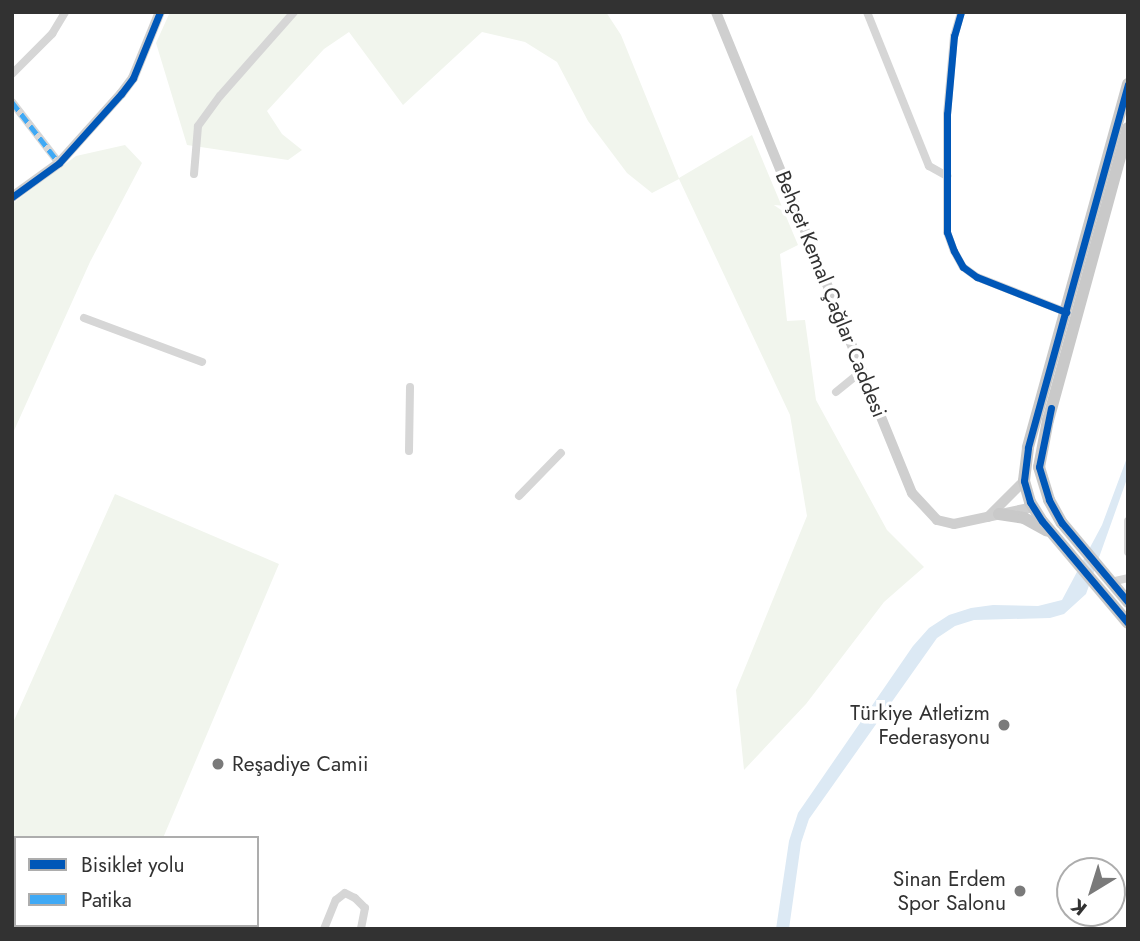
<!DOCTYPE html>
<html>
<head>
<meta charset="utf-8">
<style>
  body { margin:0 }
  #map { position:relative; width:1140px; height:941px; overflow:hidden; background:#fff; font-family:Jost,sans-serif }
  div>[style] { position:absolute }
  .green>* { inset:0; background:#f1f5ed }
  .water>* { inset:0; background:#dce9f4 }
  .street>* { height:8px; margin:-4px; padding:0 4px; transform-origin:4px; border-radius:4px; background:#d6d6d6 }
  .secondary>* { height:10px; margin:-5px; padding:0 5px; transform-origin:5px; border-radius:5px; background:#cfcfcf }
  .primary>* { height:12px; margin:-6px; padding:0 6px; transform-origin:6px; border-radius:6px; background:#c9c9c9 }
  .quiet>* { height:5px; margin-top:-2.5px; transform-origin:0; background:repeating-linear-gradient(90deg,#3fa9f5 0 10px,transparent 0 15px) }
  .cycleway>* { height:7px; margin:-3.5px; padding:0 3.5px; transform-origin:3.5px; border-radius:3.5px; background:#0057b8 }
  .dots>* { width:19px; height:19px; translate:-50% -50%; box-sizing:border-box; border:4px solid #fff; border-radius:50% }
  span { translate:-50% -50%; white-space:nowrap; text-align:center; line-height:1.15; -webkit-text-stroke:7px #fff; paint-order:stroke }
  .street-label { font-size:21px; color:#323232 }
  .poi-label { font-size:21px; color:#323232 }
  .right { translate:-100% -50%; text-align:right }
  .left { translate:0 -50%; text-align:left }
  .frame { position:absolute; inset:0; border:14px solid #323232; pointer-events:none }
  .legend { position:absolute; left:14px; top:836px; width:245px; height:91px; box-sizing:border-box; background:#fff; border:2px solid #adadad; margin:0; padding:9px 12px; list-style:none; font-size:21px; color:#323232 }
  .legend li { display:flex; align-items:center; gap:14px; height:35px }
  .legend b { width:35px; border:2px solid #adadad }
  .north { position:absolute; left:1056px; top:857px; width:70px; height:70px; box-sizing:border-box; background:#fff; border:2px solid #adadad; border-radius:50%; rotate:218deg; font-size:19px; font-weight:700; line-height:28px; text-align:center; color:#323232 }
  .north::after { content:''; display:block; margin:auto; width:24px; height:32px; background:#7a7a7a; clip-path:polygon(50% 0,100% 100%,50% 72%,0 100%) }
</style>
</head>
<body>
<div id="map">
  <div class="green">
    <i style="clip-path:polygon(170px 12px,606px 12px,621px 35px,679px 178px,752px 135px,798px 245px,780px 254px,787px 321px,805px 320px,816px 400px,887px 530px,924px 567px,884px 602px,806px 704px,744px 770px,736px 690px,807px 516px,790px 415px,679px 179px,652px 193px,627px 173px,588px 121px,557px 62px,525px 42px,482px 32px,403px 105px,349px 32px,324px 49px,267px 111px,282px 134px,302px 150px,288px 160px,187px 145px,156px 43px)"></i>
    <i style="clip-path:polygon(125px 145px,142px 163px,90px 262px,12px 435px,12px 204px,76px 156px)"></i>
    <i style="clip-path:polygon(115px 494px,279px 564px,163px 838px,16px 838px,16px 907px,12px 905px,12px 725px)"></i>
  </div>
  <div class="water">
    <i style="clip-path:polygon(1128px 455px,1128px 476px,1086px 594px,1064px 614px,1050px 618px,974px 620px,955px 626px,937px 638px,809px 819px,801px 843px,789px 929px,776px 929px,789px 841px,798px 813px,913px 646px,929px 628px,949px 615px,971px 608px,993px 605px,1038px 606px,1062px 600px,1102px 525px)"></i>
  </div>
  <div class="street">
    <i style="left:867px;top:12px;width:166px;rotate:68.1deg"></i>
    <i style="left:929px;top:166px;width:21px;rotate:29deg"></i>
    <i style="left:961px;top:12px;width:25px;rotate:106deg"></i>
    <i style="left:954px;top:36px;width:78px;rotate:95.1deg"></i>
    <i style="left:947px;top:114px;width:118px;rotate:90deg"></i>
    <i style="left:947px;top:232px;width:20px;rotate:70deg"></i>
    <i style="left:954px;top:251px;width:18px;rotate:61deg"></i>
    <i style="left:963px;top:267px;width:17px;rotate:36deg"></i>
    <i style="left:977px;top:277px;width:96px;rotate:21.5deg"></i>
    <i style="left:12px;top:74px;width:57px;rotate:-45deg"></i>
    <i style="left:52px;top:34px;width:26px;rotate:-59deg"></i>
    <i style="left:12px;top:102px;width:77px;rotate:52.4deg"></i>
    <i style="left:194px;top:174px;width:48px;rotate:-85.2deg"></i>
    <i style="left:198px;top:126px;width:37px;rotate:-54deg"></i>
    <i style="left:220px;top:96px;width:112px;rotate:-48.6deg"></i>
    <i style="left:84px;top:318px;width:126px;rotate:20.4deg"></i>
    <i style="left:836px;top:392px;width:33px;rotate:-39deg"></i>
    <i style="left:409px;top:451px;width:64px;rotate:-89.1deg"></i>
    <i style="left:519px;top:496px;width:60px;rotate:-45.7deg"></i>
    <i style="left:1128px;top:521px;width:31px;rotate:90deg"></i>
    <i style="left:1111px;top:582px;width:17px;rotate:-13deg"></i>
    <i style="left:324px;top:929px;width:31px;rotate:-68deg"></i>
    <i style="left:336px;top:900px;width:11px;rotate:-38deg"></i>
    <i style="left:345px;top:893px;width:11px;rotate:27deg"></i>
    <i style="left:355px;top:898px;width:14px;rotate:45deg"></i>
    <i style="left:365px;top:908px;width:21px;rotate:101deg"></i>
  </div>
  <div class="secondary">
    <i style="left:716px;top:12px;width:519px;rotate:67.83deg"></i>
    <i style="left:912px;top:493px;width:37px;rotate:47deg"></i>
    <i style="left:937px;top:520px;width:17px;rotate:13deg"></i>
    <i style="left:954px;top:524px;width:81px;rotate:-12.1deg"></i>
    <i style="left:12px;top:197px;width:58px;rotate:-35.9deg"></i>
    <i style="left:59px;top:163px;width:93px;rotate:-48.1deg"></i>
    <i style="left:121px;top:94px;width:20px;rotate:-53deg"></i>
    <i style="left:133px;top:78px;width:71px;rotate:-67.8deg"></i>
    <i style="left:988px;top:517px;width:51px;rotate:-45deg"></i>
  </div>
  <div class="primary">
    <i style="left:1128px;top:84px;width:377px;rotate:105.4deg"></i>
    <i style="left:1028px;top:448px;width:33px;rotate:97deg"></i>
    <i style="left:1024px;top:481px;width:22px;rotate:74deg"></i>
    <i style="left:1030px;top:502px;width:22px;rotate:58deg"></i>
    <i style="left:1042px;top:521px;width:133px;rotate:49.9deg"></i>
    <i style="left:1128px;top:128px;width:303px;rotate:105.3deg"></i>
    <i style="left:1048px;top:420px;width:48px;rotate:100.8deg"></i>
    <i style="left:1039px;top:467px;width:34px;rotate:73deg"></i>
    <i style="left:1049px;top:500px;width:26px;rotate:61deg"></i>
    <i style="left:1062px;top:523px;width:103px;rotate:50.1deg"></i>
    <i style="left:999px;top:514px;width:25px;rotate:9deg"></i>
    <i style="left:1024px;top:518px;width:26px;rotate:29deg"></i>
  </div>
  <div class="quiet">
    <i style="left:12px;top:102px;width:77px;rotate:52.4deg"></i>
  </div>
  <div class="cycleway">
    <i style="left:961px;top:12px;width:25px;rotate:106deg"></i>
    <i style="left:954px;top:36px;width:78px;rotate:95.1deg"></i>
    <i style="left:947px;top:114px;width:118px;rotate:90deg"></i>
    <i style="left:947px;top:232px;width:20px;rotate:70deg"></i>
    <i style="left:954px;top:251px;width:18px;rotate:61deg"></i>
    <i style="left:963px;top:267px;width:17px;rotate:36deg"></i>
    <i style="left:977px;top:277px;width:96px;rotate:21.5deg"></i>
    <i style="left:1128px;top:84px;width:377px;rotate:105.4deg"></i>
    <i style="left:1028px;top:448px;width:33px;rotate:97deg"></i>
    <i style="left:1024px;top:481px;width:22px;rotate:74deg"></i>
    <i style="left:1030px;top:502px;width:22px;rotate:58deg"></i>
    <i style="left:1042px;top:521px;width:133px;rotate:49.9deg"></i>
    <i style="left:12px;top:197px;width:58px;rotate:-35.9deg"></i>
    <i style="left:59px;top:163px;width:93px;rotate:-48.1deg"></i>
    <i style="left:121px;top:94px;width:20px;rotate:-53deg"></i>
    <i style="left:133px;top:78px;width:71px;rotate:-67.8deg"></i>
    <i style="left:1051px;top:408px;width:60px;rotate:101.5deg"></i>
    <i style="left:1039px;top:467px;width:34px;rotate:73deg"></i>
    <i style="left:1049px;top:500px;width:26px;rotate:61deg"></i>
    <i style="left:1062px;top:523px;width:103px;rotate:50.1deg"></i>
  </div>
  <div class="dots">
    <i style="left:1004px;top:725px;background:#7a7a7a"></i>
    <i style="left:218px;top:764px;background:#7a7a7a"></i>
    <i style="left:1020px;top:891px;background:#7a7a7a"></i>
  </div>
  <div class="street-label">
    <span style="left:831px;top:294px;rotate:68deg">Behçet Kemal Çağlar Caddesi</span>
  </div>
  <div class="poi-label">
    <span class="right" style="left:990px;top:725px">Türkiye Atletizm<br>Federasyonu</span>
    <span class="left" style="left:232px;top:764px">Reşadiye Camii</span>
    <span class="right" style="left:1006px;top:891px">Sinan Erdem<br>Spor Salonu</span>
  </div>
  <div class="frame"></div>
  <ul class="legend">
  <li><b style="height:9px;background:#0057b8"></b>Bisiklet yolu</li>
  <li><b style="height:9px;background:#3fa9f5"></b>Patika</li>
  </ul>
  <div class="north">K</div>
</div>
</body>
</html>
